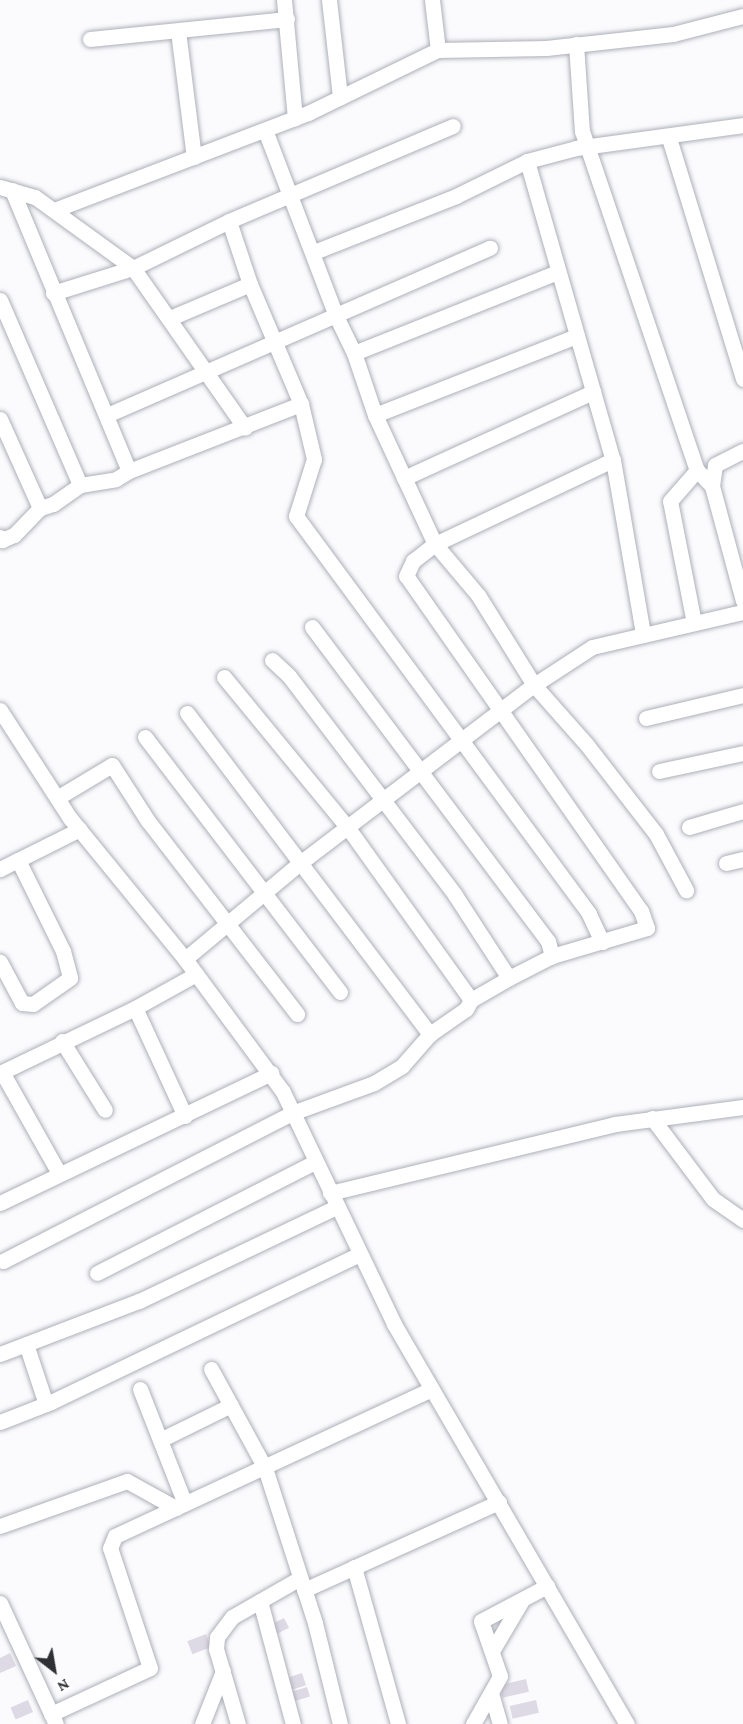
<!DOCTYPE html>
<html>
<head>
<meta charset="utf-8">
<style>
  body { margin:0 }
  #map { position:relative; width:743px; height:1724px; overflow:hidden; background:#fbfbfd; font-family:"Crimson Pro",serif }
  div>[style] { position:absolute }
  .building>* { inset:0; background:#dedae5; transform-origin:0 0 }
  .roads { filter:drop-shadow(0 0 2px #adafb9) drop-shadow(0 0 2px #adafb9) }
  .minor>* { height:15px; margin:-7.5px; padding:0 7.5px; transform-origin:7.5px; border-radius:7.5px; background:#fff }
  span { translate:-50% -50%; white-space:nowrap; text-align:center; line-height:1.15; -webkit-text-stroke:4.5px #fff; paint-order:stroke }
  .north { position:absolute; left:24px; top:1640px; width:60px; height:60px; -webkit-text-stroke:4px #fff; paint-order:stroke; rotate:149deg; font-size:16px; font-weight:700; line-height:24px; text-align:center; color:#2f3034 }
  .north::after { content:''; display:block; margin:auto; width:21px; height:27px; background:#2f3034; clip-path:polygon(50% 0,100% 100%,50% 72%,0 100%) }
</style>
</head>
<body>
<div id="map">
  <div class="building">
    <i style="left:284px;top:1618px;width:11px;height:17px;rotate:63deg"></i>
    <i style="left:206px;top:1634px;width:14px;height:20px;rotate:69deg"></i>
    <i style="clip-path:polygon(10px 1653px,16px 1666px,0 1673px,0 1658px)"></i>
    <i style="left:302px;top:1673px;width:13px;height:17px;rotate:72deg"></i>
    <i style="left:526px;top:1679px;width:13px;height:27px;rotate:77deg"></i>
    <i style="left:307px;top:1687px;width:10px;height:18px;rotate:73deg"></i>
    <i style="left:28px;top:1700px;width:13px;height:19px;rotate:67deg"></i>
    <i style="left:536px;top:1700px;width:13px;height:27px;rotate:77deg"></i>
  </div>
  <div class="roads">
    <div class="minor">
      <i style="left:284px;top:0;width:119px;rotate:84.7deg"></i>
      <i style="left:329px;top:0;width:98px;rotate:83.5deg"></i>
      <i style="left:432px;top:0;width:50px;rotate:83.2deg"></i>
      <i style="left:178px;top:31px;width:127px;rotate:82.8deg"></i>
      <i style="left:90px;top:39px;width:198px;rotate:-5.8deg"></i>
      <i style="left:576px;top:44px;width:87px;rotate:86.1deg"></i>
      <i style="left:582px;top:131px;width:358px;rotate:71.3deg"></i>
      <i style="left:697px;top:470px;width:22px;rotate:47deg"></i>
      <i style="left:712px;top:486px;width:119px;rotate:74.9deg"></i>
      <i style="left:265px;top:130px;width:199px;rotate:69.1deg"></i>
      <i style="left:336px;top:316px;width:41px;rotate:64.1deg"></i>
      <i style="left:354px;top:353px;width:65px;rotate:71.3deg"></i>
      <i style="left:375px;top:415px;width:142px;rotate:65.1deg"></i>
      <i style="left:435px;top:544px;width:67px;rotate:49.9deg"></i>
      <i style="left:478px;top:595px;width:106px;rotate:58.1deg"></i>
      <i style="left:534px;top:685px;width:80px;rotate:48.5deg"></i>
      <i style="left:587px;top:745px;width:113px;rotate:52.2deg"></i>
      <i style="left:656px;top:834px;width:64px;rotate:61.8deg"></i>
      <i style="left:669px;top:138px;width:252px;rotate:72.9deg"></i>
      <i style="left:527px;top:161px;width:311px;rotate:74deg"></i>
      <i style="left:0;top:187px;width:36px;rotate:16deg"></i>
      <i style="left:35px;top:197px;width:121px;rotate:35.9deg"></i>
      <i style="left:133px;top:268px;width:195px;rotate:55deg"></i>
      <i style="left:12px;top:190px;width:304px;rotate:67.4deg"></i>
      <i style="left:54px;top:210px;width:272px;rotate:-20.9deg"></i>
      <i style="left:308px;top:113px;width:144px;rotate:-25.9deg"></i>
      <i style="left:438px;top:50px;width:108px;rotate:-1.1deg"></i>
      <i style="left:546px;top:48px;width:128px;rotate:-6.3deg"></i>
      <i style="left:673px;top:34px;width:72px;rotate:-14.4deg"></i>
      <i style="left:229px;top:221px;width:66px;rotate:71.6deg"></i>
      <i style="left:250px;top:284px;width:130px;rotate:67deg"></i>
      <i style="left:314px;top:252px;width:153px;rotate:-21.5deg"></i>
      <i style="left:456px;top:196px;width:79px;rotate:-26.2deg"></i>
      <i style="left:527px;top:161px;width:51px;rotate:-14.9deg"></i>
      <i style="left:576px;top:148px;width:169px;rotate:-7.8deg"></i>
      <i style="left:53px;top:293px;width:84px;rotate:-17.4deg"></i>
      <i style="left:133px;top:268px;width:107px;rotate:-26.1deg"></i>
      <i style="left:229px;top:221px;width:243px;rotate:-23deg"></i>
      <i style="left:0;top:300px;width:202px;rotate:66.6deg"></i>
      <i style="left:170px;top:318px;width:87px;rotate:-23deg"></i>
      <i style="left:354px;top:353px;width:219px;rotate:-21.7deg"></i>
      <i style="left:107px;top:415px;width:418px;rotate:-23.6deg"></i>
      <i style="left:375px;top:415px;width:217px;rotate:-21.4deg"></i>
      <i style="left:0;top:419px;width:98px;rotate:65.8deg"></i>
      <i style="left:404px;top:478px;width:208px;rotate:-24.5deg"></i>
      <i style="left:712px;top:486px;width:21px;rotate:-82deg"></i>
      <i style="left:715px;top:465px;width:31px;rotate:-27deg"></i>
      <i style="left:0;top:537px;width:4px;rotate:56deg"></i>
      <i style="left:2px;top:540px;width:13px;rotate:-23deg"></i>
      <i style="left:14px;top:535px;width:37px;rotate:-46deg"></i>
      <i style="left:40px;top:508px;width:14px;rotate:-17deg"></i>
      <i style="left:53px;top:504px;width:33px;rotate:-35deg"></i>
      <i style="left:80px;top:485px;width:36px;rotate:-9deg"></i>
      <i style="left:116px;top:479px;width:15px;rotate:-32deg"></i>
      <i style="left:129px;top:471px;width:185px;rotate:-21.3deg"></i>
      <i style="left:301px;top:404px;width:57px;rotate:76.7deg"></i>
      <i style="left:314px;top:459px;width:60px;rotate:107.5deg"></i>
      <i style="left:296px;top:516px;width:494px;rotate:53.6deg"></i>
      <i style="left:589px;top:914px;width:31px;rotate:65deg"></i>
      <i style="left:694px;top:623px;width:124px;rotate:-101.1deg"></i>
      <i style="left:670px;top:501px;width:41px;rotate:-48.9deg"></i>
      <i style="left:312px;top:627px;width:393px;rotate:53.1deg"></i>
      <i style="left:548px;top:941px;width:16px;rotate:75deg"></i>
      <i style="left:272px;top:660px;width:23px;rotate:43deg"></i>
      <i style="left:289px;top:676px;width:275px;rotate:52.8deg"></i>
      <i style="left:455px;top:895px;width:99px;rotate:57deg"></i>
      <i style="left:224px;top:677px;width:195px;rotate:50.6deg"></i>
      <i style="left:348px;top:828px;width:211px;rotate:54.4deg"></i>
      <i style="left:0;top:710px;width:129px;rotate:57.1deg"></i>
      <i style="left:70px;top:818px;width:182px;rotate:50.8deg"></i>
      <i style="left:185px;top:959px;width:165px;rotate:53.6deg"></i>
      <i style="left:283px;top:1092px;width:257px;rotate:64.4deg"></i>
      <i style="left:394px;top:1324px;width:463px;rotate:59.8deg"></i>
      <i style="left:187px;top:713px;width:403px;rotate:52.9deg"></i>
      <i style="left:646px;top:718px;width:100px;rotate:-13.3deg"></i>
      <i style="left:145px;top:737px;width:321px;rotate:52.6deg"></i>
      <i style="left:659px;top:771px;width:86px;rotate:-12.1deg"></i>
      <i style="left:57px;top:798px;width:64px;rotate:-31deg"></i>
      <i style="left:112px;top:765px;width:67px;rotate:57.3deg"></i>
      <i style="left:148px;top:821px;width:244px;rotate:52.3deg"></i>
      <i style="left:689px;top:827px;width:56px;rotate:-16.5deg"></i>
      <i style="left:18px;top:860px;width:69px;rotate:-26.6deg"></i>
      <i style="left:726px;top:863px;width:17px;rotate:-13deg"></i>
      <i style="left:0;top:869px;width:20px;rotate:-27deg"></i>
      <i style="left:18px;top:860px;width:102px;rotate:63.7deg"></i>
      <i style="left:63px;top:951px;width:28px;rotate:75deg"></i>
      <i style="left:70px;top:978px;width:45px;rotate:144.9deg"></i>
      <i style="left:33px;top:1004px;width:11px;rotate:-175deg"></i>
      <i style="left:22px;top:1003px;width:47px;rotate:-118.2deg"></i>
      <i style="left:185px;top:959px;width:150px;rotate:-39.9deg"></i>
      <i style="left:300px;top:863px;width:294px;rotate:-37.3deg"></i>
      <i style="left:534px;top:685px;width:69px;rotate:-33.2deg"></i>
      <i style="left:592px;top:647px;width:155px;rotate:-13.1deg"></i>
      <i style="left:62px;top:1041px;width:81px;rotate:58.1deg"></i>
      <i style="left:2px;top:1072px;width:116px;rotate:60.6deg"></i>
      <i style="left:0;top:1073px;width:150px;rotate:-25.7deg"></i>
      <i style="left:185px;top:1116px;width:119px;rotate:-114.8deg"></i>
      <i style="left:135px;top:1008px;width:70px;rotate:-29.1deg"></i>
      <i style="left:652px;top:1118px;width:101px;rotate:53deg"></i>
      <i style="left:713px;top:1199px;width:37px;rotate:35deg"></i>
      <i style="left:330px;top:1193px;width:293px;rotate:-13.6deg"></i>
      <i style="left:615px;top:1124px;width:129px;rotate:-7.6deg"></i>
      <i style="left:0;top:1203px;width:301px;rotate:-25.6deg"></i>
      <i style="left:3px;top:1261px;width:325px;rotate:-27.1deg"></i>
      <i style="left:292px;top:1113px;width:87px;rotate:-20.1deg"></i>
      <i style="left:374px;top:1083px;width:33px;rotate:-31deg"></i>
      <i style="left:402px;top:1066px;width:43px;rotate:-48.8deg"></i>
      <i style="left:430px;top:1034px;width:44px;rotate:-34.8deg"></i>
      <i style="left:466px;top:1009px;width:10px;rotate:-61deg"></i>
      <i style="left:471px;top:1000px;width:44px;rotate:-30.1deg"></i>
      <i style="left:509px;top:978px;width:48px;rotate:-27.1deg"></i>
      <i style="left:552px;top:956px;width:99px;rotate:-16.4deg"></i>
      <i style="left:647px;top:928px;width:18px;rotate:-109deg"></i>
      <i style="left:641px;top:911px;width:409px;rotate:-125deg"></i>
      <i style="left:406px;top:576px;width:17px;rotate:-65deg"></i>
      <i style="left:413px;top:561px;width:28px;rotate:-38deg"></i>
      <i style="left:435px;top:544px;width:197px;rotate:-25.3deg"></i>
      <i style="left:613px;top:460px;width:177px;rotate:80.2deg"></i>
      <i style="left:97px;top:1273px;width:245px;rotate:-27deg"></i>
      <i style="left:26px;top:1344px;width:63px;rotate:71.6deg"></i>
      <i style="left:0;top:1354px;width:149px;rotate:-20.9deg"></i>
      <i style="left:139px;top:1301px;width:218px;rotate:-25.5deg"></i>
      <i style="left:211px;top:1369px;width:113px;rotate:61.4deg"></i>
      <i style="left:265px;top:1468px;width:163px;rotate:72.1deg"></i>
      <i style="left:315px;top:1623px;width:104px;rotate:76.1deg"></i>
      <i style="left:140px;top:1389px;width:123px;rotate:68.6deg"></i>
      <i style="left:0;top:1422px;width:55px;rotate:-21.4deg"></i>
      <i style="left:51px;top:1402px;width:340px;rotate:-25.6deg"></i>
      <i style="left:160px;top:1440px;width:79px;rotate:-26.2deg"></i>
      <i style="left:0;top:1526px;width:135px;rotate:-19.5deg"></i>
      <i style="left:127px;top:1481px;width:56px;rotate:28.9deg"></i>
      <i style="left:354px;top:1567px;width:163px;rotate:74.3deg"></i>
      <i style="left:304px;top:1590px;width:214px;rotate:-24.3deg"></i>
      <i style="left:260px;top:1601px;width:127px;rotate:75deg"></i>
      <i style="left:0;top:1603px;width:133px;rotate:65.2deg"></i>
      <i style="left:492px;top:1651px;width:57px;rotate:-59.4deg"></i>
      <i style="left:491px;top:1693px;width:32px;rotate:74deg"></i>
      <i style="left:51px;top:1714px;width:109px;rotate:-24.9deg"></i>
      <i style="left:150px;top:1668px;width:126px;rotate:-108.4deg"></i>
      <i style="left:110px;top:1548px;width:13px;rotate:-67deg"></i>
      <i style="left:115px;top:1536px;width:349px;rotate:-24.9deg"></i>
      <i style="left:202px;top:1724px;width:57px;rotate:-68.4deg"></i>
      <i style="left:238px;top:1724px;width:78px;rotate:-106.3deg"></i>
      <i style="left:216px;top:1649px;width:12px;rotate:-85deg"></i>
      <i style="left:217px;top:1637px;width:25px;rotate:-53deg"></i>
      <i style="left:232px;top:1617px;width:78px;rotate:-29.8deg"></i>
      <i style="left:473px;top:1724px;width:55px;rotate:-60.6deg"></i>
      <i style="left:500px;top:1676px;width:58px;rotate:-109.1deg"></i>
      <i style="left:481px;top:1621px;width:75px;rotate:-27.9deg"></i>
    </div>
  </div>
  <div class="north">N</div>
</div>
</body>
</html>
